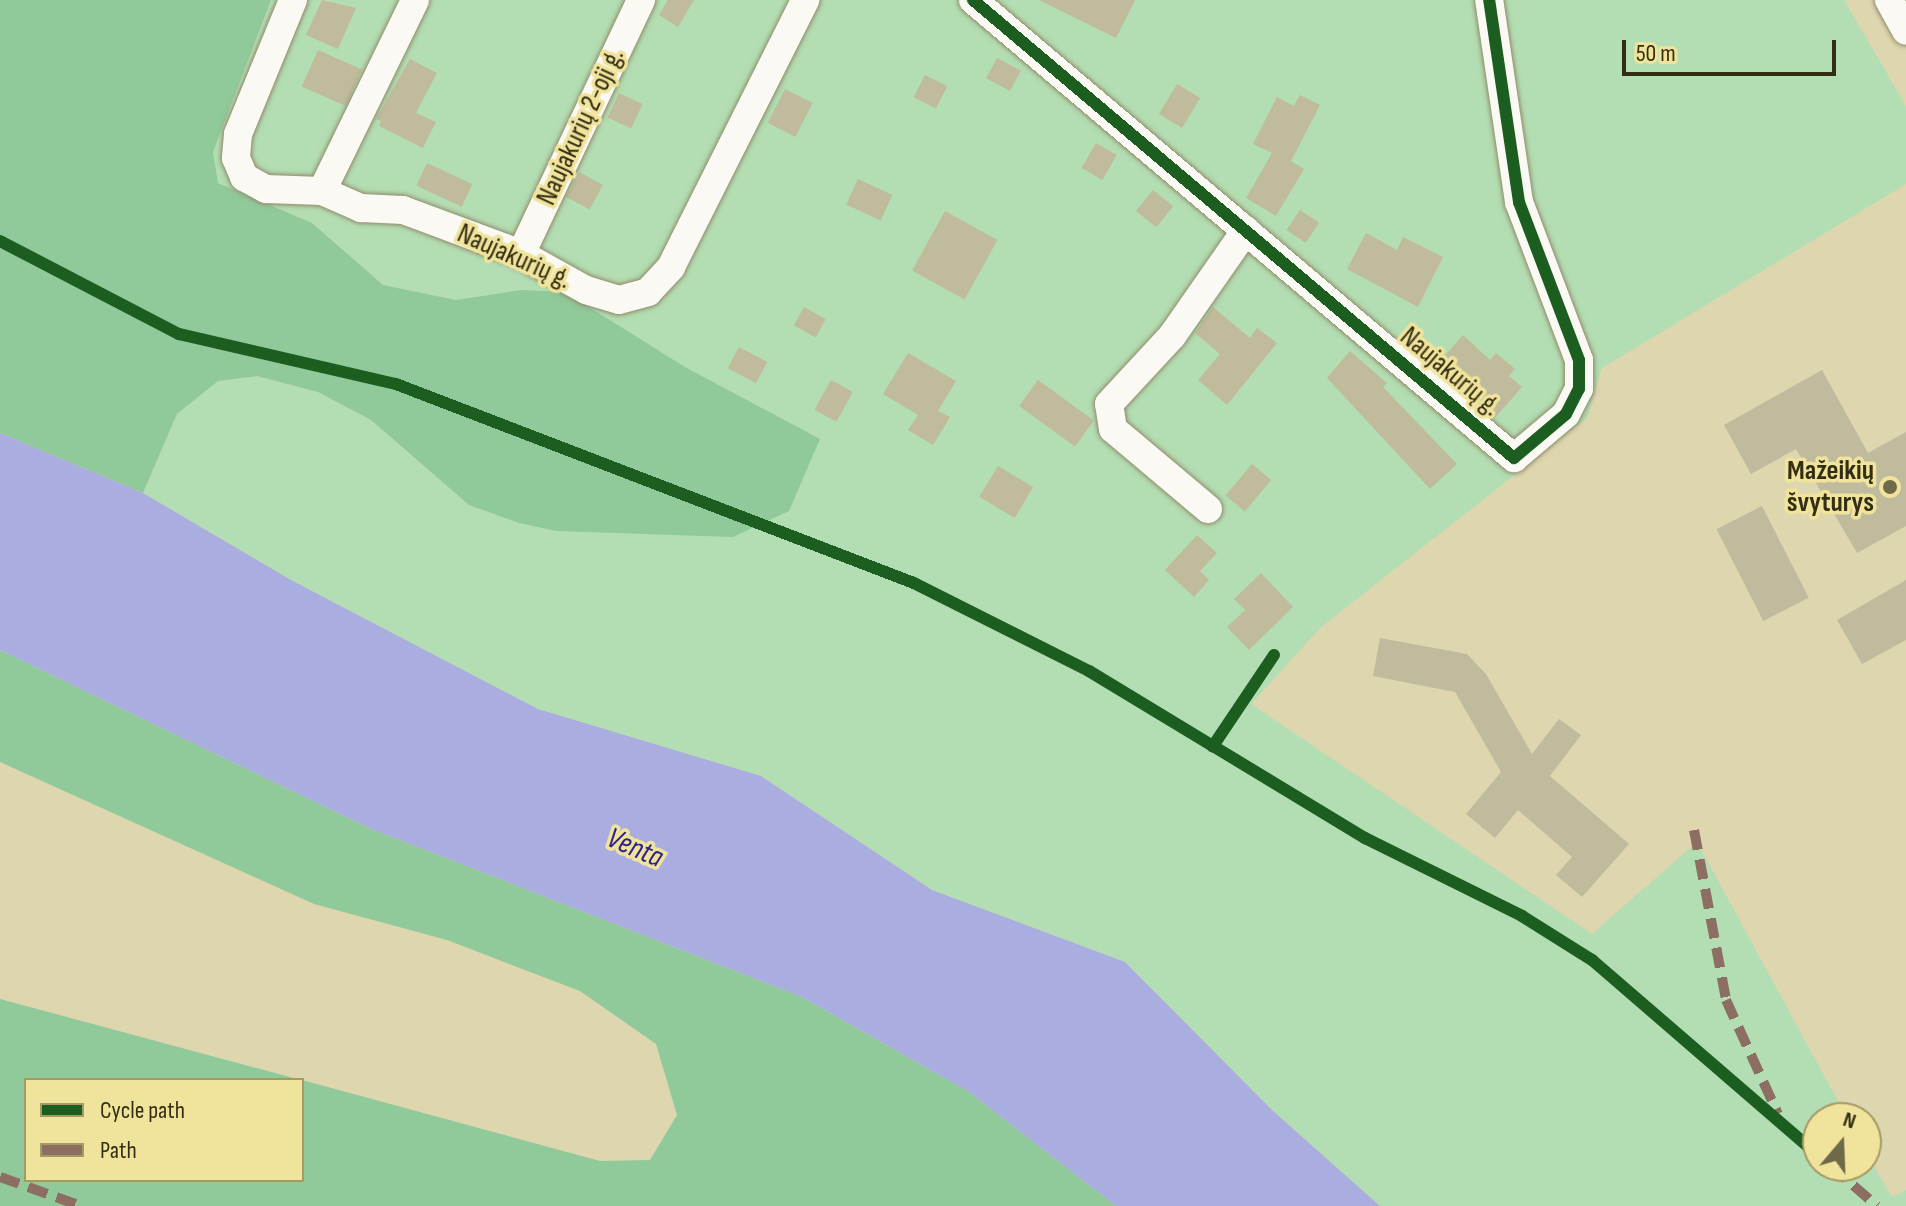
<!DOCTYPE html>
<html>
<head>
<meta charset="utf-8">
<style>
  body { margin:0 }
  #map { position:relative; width:1906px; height:1206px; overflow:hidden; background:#ddd6af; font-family:"Sofia Sans Condensed",sans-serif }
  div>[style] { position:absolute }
  .green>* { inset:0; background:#b3ddb2 }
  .forest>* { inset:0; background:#90c99a }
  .water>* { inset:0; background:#aaade0 }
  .building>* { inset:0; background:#c0bb9c; transform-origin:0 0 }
  .roads { filter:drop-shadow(0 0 2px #918c6c) drop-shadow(0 0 2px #918c6c) }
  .minor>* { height:28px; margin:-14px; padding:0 14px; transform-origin:14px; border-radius:14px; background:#faf9f3 }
  .quiet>* { height:10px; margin-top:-5px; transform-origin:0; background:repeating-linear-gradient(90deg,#8d6e63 0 20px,transparent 0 30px) }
  .cycleway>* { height:12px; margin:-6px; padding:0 6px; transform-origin:6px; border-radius:6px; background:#1b5e20 }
  .dots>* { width:22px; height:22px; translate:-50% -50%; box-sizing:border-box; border:4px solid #f0e39c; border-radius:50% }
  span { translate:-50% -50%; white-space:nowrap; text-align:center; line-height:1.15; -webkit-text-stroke:7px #f0e39c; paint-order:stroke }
  .street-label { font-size:28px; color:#332e11 }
  .poi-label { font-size:28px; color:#332e11; font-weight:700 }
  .right { translate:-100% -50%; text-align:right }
  .water-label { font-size:30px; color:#2e2388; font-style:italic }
  .legend { position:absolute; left:24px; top:1078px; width:280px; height:104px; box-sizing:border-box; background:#f0e39c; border:2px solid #a49b64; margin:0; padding:10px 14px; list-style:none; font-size:24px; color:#332e11 }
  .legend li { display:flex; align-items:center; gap:16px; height:40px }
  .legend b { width:40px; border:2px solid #a49b64 }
  .north { position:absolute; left:1802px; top:1102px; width:80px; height:80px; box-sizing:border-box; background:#f0e39c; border:2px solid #a49b64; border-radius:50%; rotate:19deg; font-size:22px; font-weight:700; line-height:32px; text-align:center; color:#332e11 }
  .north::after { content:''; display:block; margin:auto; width:28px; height:36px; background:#6e6948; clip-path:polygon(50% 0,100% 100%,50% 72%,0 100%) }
  .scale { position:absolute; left:1622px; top:40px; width:214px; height:36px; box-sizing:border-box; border:4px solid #332e11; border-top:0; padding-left:10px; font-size:24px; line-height:28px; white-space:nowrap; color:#332e11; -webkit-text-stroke:6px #f0e39c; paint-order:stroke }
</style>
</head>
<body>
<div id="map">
  <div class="green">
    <i style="clip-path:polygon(271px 0,1844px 0,1906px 106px,1906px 184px,1602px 368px,1587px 418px,1321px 627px,1251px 704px,1592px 934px,1697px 842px,1847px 1118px,1818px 1118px,1818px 1166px,1866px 1166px,1866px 1153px,1892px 1197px,1906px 1190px,1906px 1206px,1380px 1206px,1273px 1111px,1125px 962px,932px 890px,761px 776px,538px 709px,291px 580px,143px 493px,177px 414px,218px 381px,257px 376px,318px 392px,371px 420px,469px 505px,556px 531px,819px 439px,685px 367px,521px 290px,456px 300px,383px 285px,312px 223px,218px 183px,213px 152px)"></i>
  </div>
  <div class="forest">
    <i style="clip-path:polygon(0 0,271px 0,213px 152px,218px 183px,312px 223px,383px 285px,456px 300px,521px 290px,565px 292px,685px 367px,820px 439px,789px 511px,733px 537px,556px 531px,519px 523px,469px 505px,371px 420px,318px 392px,257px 376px,218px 381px,177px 414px,143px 493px,0 433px)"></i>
    <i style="clip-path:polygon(0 650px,369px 828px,802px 997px,969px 1092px,1116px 1206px,0 1206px,0 999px,301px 1080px,26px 1080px,26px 1180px,302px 1180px,302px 1080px,600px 1161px,650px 1160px,677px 1115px,656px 1044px,580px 991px,447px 940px,314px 904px,0 762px)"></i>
  </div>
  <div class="water">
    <i style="clip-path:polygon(0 433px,143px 493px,291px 580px,538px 709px,761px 776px,932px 890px,1125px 962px,1273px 1111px,1380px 1206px,1116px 1206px,969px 1092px,802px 997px,369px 828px,0 650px)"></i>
  </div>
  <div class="building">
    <i style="clip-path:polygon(322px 0,356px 8px,338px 49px,306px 35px)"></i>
    <i style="clip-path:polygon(668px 0,694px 0,678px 27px,659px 15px)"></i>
    <i style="clip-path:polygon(1039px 0,1135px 0,1116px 38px)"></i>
    <i style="left:318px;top:50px;width:48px;height:40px;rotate:24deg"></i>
    <i style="left:997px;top:58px;width:27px;height:23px;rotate:28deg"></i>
    <i style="clip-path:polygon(410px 59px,437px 73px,416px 113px,436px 122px,423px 148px,379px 126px,381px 121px,376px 119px)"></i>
    <i style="left:925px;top:75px;width:25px;height:25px;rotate:27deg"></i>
    <i style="left:1177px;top:84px;width:27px;height:35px;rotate:31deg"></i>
    <i style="left:785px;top:89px;width:31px;height:38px;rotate:27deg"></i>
    <i style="left:619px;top:93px;width:26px;height:27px;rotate:25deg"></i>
    <i style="clip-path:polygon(1300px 95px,1320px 105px,1291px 161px,1304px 169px,1276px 216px,1246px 198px,1272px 153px,1253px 144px,1277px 97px,1294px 106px)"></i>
    <i style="left:1096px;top:143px;width:24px;height:29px;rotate:30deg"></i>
    <i style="left:427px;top:163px;width:50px;height:25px;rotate:25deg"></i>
    <i style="left:579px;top:172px;width:27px;height:28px;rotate:28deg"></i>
    <i style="left:858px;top:179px;width:38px;height:28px;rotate:25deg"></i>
    <i style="left:1153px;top:190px;width:26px;height:27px;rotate:39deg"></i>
    <i style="left:1300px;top:210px;width:23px;height:24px;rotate:34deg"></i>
    <i style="left:945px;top:211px;width:60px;height:68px;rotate:29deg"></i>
    <i style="clip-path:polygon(1366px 233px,1397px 250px,1403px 237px,1443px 257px,1418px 307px,1347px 269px)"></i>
    <i style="left:804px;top:307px;width:25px;height:21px;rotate:29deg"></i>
    <i style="clip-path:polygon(1213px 307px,1250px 338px,1257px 328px,1277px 343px,1227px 405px,1198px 380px,1220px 354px,1195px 333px)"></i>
    <i style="clip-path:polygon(1463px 335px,1490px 360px,1496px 353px,1515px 369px,1509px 376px,1522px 387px,1494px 419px,1434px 368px)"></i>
    <i style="left:739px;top:347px;width:32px;height:24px;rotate:28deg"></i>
    <i style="clip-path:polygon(1350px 351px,1387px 383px,1383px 387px,1457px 464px,1430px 489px,1327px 378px)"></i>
    <i style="clip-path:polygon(908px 353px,956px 381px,938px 411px,950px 417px,933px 445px,908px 430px,918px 415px,883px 394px)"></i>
    <i style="clip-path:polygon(1822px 370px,1868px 453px,1906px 432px,1906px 526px,1857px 553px,1796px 449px,1751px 474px,1724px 425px)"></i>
    <i style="left:831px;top:380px;width:25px;height:34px;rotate:29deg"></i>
    <i style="left:1038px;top:380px;width:69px;height:32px;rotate:36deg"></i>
    <i style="left:1252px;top:464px;width:25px;height:41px;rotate:40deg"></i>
    <i style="left:998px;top:466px;width:41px;height:36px;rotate:31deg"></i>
    <i style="left:1762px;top:506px;width:103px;height:51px;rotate:63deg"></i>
    <i style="clip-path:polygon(1197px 535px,1217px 553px,1200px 571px,1209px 580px,1194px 597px,1165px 570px)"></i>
    <i style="clip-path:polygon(1261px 573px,1293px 607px,1249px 650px,1227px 627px,1245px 610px,1234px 599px)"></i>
    <i style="clip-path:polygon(1906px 580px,1906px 640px,1862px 664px,1837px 620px)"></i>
    <i style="clip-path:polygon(1380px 638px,1467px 654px,1486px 674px,1532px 754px,1559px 719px,1581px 735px,1550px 776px,1629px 844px,1582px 897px,1556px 875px,1572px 857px,1518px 810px,1495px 838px,1466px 814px,1501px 772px,1455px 692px,1373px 676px)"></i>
  </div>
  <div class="roads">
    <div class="minor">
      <i style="left:293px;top:0;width:145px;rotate:112.3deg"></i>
      <i style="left:238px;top:134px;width:24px;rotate:95deg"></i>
      <i style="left:236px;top:158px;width:21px;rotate:67deg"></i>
      <i style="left:244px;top:177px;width:25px;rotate:29deg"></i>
      <i style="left:266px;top:189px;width:56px;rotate:2deg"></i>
      <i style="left:322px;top:191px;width:43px;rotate:23.6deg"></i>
      <i style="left:361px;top:208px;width:42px;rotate:2.7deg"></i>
      <i style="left:403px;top:210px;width:126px;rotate:20.4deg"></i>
      <i style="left:521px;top:254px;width:74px;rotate:29deg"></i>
      <i style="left:586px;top:290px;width:34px;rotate:17deg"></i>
      <i style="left:619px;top:300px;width:30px;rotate:-15deg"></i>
      <i style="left:648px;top:292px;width:34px;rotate:-47deg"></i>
      <i style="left:671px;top:267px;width:299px;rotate:-63.3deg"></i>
      <i style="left:973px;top:0;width:709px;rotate:40.25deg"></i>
      <i style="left:1514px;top:458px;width:68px;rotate:-40.2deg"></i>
      <i style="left:1566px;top:414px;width:28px;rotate:-63deg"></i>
      <i style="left:1579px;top:389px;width:29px;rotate:-90deg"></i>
      <i style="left:1579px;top:360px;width:169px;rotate:-110.8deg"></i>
      <i style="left:1519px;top:202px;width:204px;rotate:-98.4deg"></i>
      <i style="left:1889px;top:0;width:35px;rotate:61deg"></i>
      <i style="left:322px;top:191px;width:212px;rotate:-64deg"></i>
      <i style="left:521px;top:254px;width:281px;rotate:-64.7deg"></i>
      <i style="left:1208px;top:509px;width:124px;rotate:-139.9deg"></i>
      <i style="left:1113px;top:429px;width:25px;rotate:-99deg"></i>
      <i style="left:1109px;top:404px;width:93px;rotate:-47.2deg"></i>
      <i style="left:1172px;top:336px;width:129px;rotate:-55.1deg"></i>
    </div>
  </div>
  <div class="quiet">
    <i style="left:1694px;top:830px;width:173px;rotate:79.3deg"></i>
    <i style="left:1726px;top:1000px;width:125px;rotate:65.5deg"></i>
    <i style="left:1831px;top:1166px;width:61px;rotate:41deg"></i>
    <i style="left:0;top:1177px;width:86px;rotate:19.7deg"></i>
  </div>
  <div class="cycleway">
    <i style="left:973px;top:0;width:709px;rotate:40.25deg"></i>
    <i style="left:1514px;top:458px;width:68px;rotate:-40.2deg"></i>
    <i style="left:1566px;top:414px;width:28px;rotate:-63deg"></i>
    <i style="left:1579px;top:389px;width:29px;rotate:-90deg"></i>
    <i style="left:1579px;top:360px;width:169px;rotate:-110.8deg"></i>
    <i style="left:1519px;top:202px;width:204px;rotate:-98.4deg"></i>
    <i style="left:0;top:241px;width:202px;rotate:27.5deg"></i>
    <i style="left:179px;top:334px;width:223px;rotate:13deg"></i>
    <i style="left:396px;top:384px;width:555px;rotate:21.02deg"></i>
    <i style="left:914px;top:583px;width:196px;rotate:26.7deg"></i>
    <i style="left:1089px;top:671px;width:145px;rotate:31.2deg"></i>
    <i style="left:1274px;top:655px;width:110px;rotate:123.8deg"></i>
    <i style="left:1213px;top:746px;width:178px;rotate:31.2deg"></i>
    <i style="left:1365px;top:838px;width:175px;rotate:26.4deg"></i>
    <i style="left:1522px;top:916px;width:83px;rotate:32.2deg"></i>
    <i style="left:1592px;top:960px;width:298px;rotate:40.8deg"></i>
  </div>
  <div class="dots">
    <i style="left:1890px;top:487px;background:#6e6948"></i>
  </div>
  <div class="street-label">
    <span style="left:581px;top:127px;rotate:-65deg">Naujakurių 2-oji g.</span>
    <span style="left:514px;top:257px;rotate:24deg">Naujakurių g.</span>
    <span style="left:1450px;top:372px;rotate:40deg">Naujakurių g.</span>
  </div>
  <div class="poi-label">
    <span class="right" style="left:1874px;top:487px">Mažeikių<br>švyturys</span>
  </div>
  <div class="water-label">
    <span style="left:635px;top:848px;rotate:23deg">Venta</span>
  </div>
  <ul class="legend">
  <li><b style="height:10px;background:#1b5e20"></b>Cycle path</li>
  <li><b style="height:10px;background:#8d6e63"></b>Path</li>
  </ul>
  <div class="north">N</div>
  <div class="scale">50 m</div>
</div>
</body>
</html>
